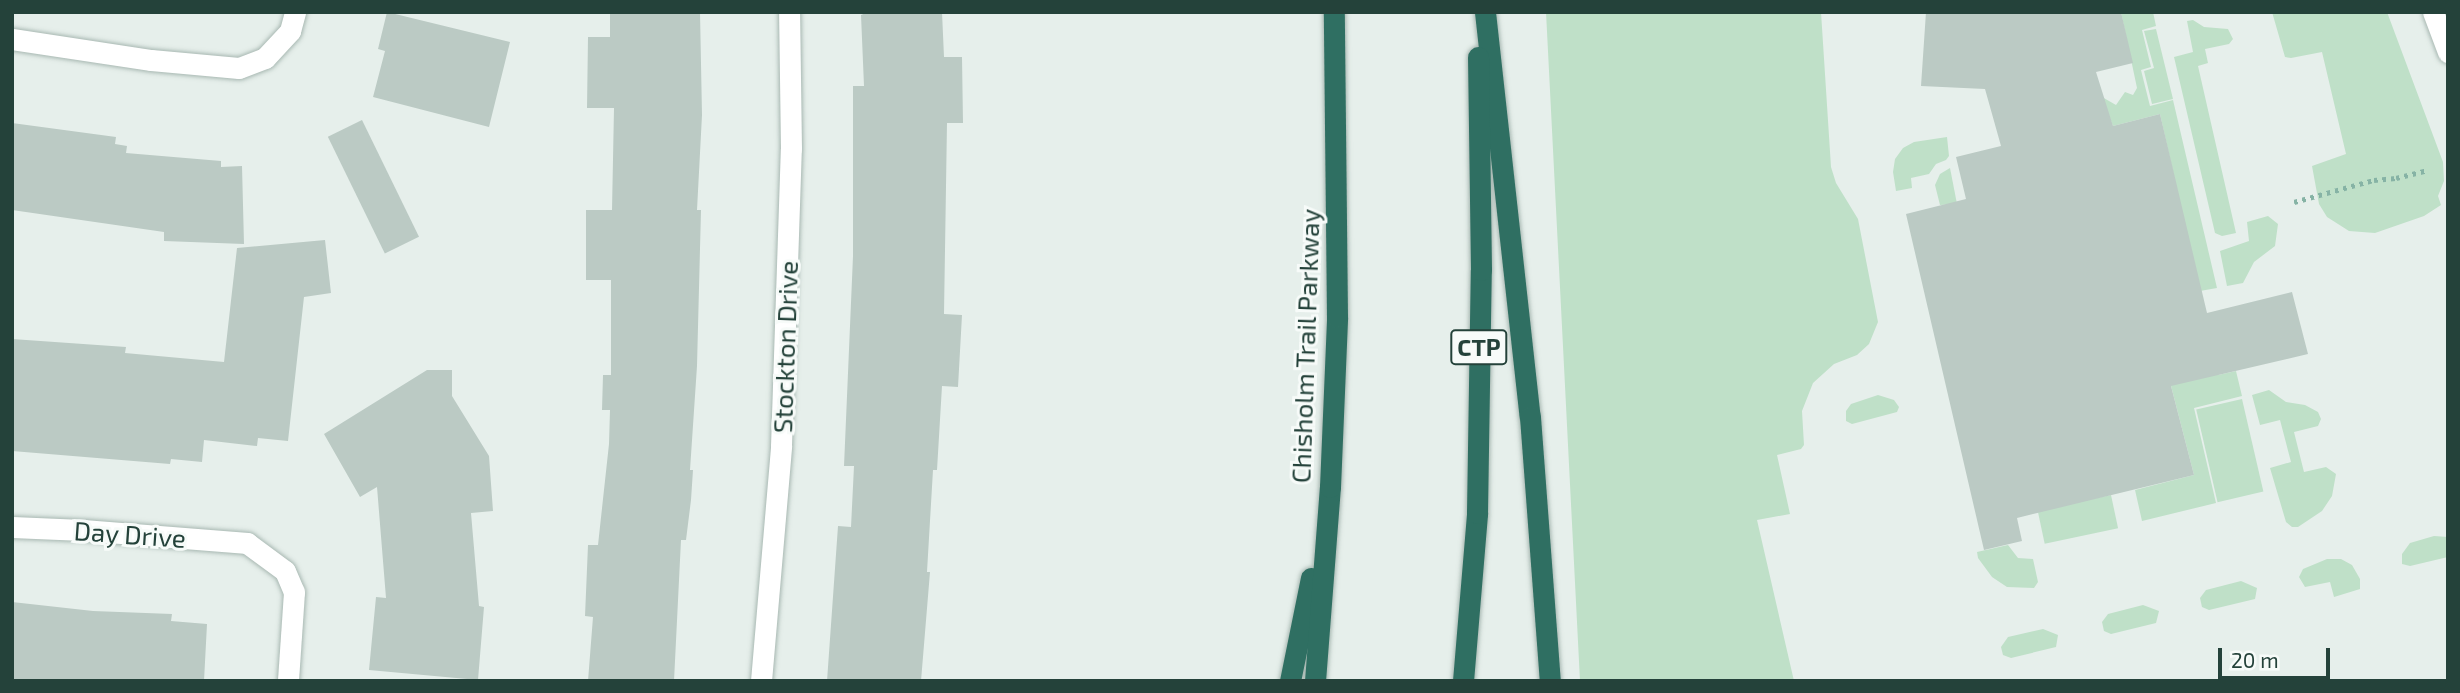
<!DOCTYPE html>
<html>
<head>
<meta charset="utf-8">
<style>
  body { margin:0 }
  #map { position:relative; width:2460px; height:693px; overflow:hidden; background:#e6efeb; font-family:"Exo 2",sans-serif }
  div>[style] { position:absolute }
  .green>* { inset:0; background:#bfe0c8; transform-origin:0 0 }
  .building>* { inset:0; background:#bbcac4; transform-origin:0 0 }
  .path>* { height:4.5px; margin-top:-2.25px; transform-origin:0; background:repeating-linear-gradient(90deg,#86b3a5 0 3.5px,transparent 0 8.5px) }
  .roads { filter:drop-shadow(0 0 2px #a8b8b2) drop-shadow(0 0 2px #a8b8b2) }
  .minor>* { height:21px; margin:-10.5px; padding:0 10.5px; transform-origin:10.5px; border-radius:10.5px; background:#fff }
  .highway>* { height:21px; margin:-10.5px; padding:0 10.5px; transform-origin:10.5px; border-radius:10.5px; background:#2f6f62 }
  span { translate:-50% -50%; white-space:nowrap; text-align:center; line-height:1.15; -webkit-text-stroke:6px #f7fbf9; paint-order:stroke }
  .shield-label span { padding:2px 5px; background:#f7fbf9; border:2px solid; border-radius:5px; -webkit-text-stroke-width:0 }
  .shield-label { font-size:24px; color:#24423a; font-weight:700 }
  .street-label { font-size:26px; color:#24423a }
  .frame { position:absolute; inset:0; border:14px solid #24423a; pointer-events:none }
  .scale { position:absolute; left:2218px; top:648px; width:112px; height:32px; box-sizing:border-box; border:4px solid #24423a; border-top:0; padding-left:9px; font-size:21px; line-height:24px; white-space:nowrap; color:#24423a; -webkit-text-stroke:5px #f7fbf9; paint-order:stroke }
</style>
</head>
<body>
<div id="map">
  <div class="green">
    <i style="clip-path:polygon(1546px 12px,1821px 12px,1831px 167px,1836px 183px,1858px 219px,1878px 322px,1869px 344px,1857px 355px,1834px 364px,1813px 383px,1802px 411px,1804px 445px,1801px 449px,1777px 455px,1790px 514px,1757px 520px,1794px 681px,1580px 681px)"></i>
    <i style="clip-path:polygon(2121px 12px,2153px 12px,2156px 26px,2142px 30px,2151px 67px,2141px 70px,2150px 106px,2173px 100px,2217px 288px,2200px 291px,2160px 114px,2113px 126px,2102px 97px,2116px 105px,2125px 92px,2133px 95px,2137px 88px)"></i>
    <i style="clip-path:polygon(2272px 12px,2387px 12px,2443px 162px,2444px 181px,2438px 196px,2441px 205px,2424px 216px,2375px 233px,2349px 231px,2327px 217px,2319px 204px,2312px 166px,2346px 154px,2322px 52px,2291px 58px,2285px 57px)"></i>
    <i style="clip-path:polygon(2193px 20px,2204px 27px,2228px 29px,2233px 39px,2229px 44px,2205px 49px,2208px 63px,2198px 66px,2236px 233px,2222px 236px,2215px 233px,2174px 57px,2193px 52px,2187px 21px)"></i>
    <i style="clip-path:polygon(2156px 29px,2173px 99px,2152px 104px,2144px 71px,2154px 68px,2144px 31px)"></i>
    <i style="clip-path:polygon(1947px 137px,1949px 156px,1946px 160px,1936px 164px,1929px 174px,1911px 178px,1912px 188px,1896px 191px,1893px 172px,1895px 159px,1903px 148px,1914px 142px)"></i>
    <i style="clip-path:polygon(1950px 168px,1957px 204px,1940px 205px,1935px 185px,1940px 174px)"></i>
    <i style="clip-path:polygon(2268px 216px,2278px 224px,2275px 246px,2254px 262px,2243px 283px,2227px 286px,2220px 251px,2249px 241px,2247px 222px)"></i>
    <i style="clip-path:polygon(2215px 365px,2218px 375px,2236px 371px,2242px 396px,2194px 408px,2216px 503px,2142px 521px,2135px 490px,2194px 475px,2169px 378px)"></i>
    <i style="clip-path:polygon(2269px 390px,2286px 402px,2305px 405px,2318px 412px,2321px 419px,2318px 426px,2294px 432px,2304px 472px,2326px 467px,2336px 474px,2332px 496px,2322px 511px,2298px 527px,2292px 527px,2286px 522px,2270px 468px,2291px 462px,2280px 420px,2260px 425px,2252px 395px)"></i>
    <i style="clip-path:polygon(1878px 395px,1894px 400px,1899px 407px,1897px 412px,1852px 424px,1846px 421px,1846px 411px,1851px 404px)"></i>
    <i style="left:2242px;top:399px;width:95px;height:47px;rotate:77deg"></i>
    <i style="left:2111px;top:495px;width:34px;height:75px;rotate:78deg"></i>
    <i style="clip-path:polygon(2434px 536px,2448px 537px,2448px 557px,2410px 566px,2402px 564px,2402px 554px,2410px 543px)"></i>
    <i style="clip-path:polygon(2008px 545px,2018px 558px,2033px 559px,2038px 582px,2034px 588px,2007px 587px,1992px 577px,1978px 558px,1977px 552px)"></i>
    <i style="clip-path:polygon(2327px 559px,2341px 559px,2352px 565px,2360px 579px,2360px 589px,2334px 597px,2330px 582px,2305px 587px,2299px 577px,2303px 569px)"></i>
    <i style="clip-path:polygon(2241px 581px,2257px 588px,2255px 599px,2209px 610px,2202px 607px,2200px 598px,2206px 590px)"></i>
    <i style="clip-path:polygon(2143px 605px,2159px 611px,2156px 623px,2111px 634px,2104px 631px,2102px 622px,2108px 614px)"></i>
    <i style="clip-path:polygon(2043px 629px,2058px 635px,2056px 647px,2011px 658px,2003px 655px,2001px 647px,2008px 637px)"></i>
  </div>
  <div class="building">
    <i style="clip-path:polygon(387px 12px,510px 42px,489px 127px,373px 97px,385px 51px,378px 49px)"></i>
    <i style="clip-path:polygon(610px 12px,700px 12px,702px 115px,697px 210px,701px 210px,697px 366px,690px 470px,693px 470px,691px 500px,686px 540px,681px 540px,674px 681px,588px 681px,593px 617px,585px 616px,588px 545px,598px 545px,609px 444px,610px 410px,602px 410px,603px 375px,611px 375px,611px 280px,586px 280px,586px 210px,612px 210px,614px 108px,587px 108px,588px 37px,610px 37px)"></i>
    <i style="clip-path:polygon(868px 12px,942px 12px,944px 57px,962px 57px,963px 123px,947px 123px,944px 314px,962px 315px,958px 387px,942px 386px,937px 470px,933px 470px,927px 572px,930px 572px,921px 681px,827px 681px,838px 526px,851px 527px,854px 466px,844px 466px,853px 256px,853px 86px,864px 86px,861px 15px)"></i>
    <i style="clip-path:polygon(1926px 12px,2121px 12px,2133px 63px,2096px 72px,2113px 126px,2160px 114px,2207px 313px,2292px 292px,2308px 354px,2171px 386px,2194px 475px,2017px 518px,2022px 541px,1984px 550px,1906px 214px,1966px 199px,1956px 157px,2001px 146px,1985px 89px,1921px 86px)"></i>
    <i style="left:362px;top:120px;width:130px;height:38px;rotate:64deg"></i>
    <i style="clip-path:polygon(12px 123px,116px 137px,115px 144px,127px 146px,126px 153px,221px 161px,221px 167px,242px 166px,244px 244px,164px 241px,164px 232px,12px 210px)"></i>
    <i style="clip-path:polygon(325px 240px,331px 293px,304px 297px,288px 441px,258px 438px,257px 446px,204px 440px,202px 462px,171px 459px,170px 464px,12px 451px,12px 339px,126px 347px,125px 353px,224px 362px,237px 248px)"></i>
    <i style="clip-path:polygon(427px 370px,452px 370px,452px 396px,489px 456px,493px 511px,471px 513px,479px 606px,484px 607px,478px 680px,369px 670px,376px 597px,386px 598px,377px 487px,360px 497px,324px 434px)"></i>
    <i style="clip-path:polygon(12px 602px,93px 611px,172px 614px,171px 621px,207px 624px,204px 681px,12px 681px)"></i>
  </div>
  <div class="path">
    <i style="left:2294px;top:202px;width:83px;rotate:-15.4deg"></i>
    <i style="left:2374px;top:180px;width:22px;rotate:-5deg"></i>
    <i style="left:2396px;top:178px;width:32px;rotate:-14deg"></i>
  </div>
  <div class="roads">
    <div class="minor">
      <i style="left:2433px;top:12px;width:43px;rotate:69.4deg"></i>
      <i style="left:12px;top:39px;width:141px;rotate:8.6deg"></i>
      <i style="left:151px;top:60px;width:88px;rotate:5.2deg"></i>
      <i style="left:239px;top:68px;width:28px;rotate:-21deg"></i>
      <i style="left:265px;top:58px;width:37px;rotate:-47deg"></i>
      <i style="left:290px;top:31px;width:20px;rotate:-75deg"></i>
      <i style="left:12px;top:527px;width:71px;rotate:2.4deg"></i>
      <i style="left:83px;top:530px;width:165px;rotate:4.5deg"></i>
      <i style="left:247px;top:543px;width:47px;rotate:36.4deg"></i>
      <i style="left:285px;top:571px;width:23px;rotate:67deg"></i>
      <i style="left:294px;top:592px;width:89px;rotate:93.9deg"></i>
      <i style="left:761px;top:681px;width:236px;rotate:-85.1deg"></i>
      <i style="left:781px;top:446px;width:297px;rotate:-88.1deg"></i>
      <i style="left:791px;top:149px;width:137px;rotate:-90.8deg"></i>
    </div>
    <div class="highway">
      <i style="left:1485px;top:12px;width:407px;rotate:83.7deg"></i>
      <i style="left:1530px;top:417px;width:265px;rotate:85.7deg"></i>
      <i style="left:1290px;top:681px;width:105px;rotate:-78.5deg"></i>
      <i style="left:1315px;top:681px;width:195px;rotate:-85.6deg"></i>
      <i style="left:1330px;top:487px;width:170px;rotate:-87.6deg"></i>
      <i style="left:1337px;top:317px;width:305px;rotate:-90.6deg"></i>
      <i style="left:1463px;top:681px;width:169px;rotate:-85.2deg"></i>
      <i style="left:1477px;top:513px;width:243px;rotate:-89.1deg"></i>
      <i style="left:1481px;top:270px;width:213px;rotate:-90.8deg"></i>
    </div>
  </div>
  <div class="shield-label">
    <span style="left:1479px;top:347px">CTP</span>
  </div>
  <div class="street-label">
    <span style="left:1305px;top:346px;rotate:-88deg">Chisholm Trail Parkway</span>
    <span style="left:785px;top:347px;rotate:-88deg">Stockton Drive</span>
    <span style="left:130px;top:534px;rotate:4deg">Day Drive</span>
  </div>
  <div class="frame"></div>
  <div class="scale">20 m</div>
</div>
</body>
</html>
